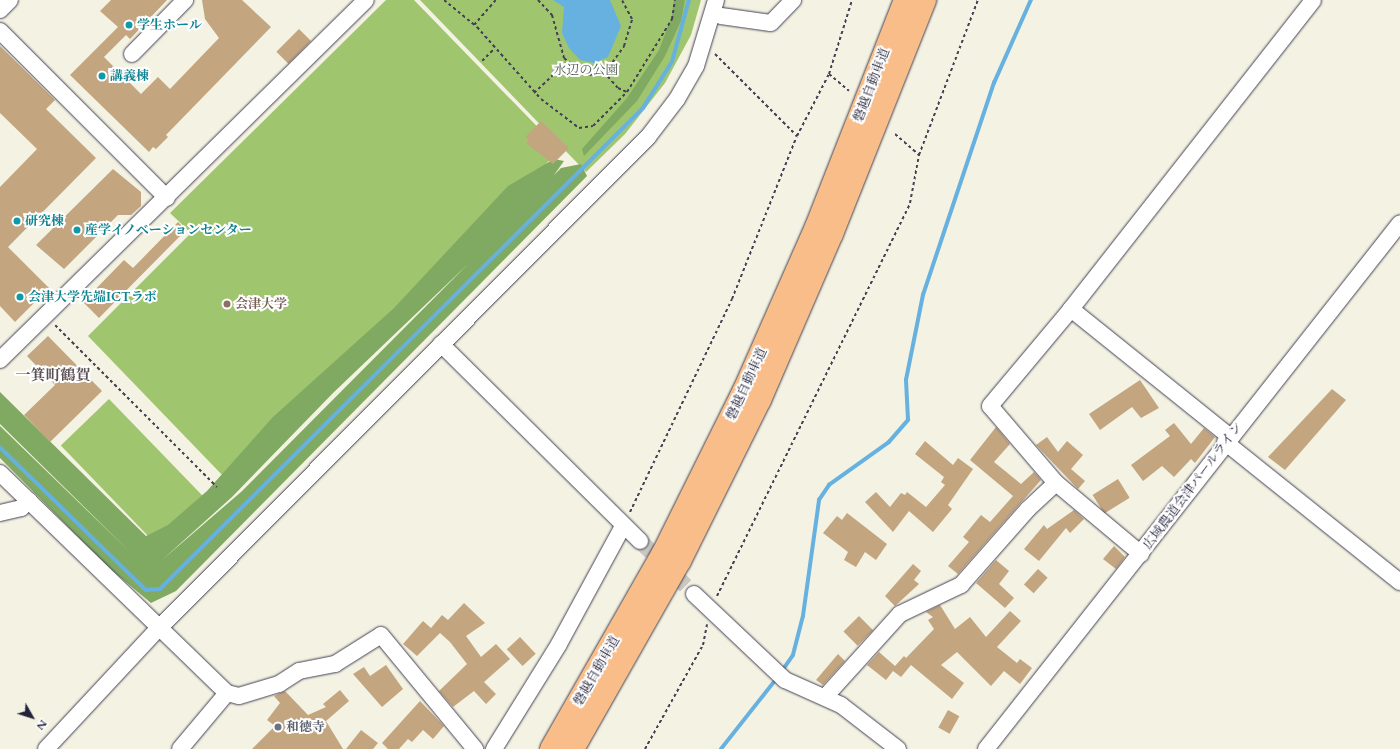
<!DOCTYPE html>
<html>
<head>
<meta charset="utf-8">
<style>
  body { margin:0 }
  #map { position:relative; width:1400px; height:749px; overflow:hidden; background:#f4f2e2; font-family:Cardo,"Noto Serif JP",serif }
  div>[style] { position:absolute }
  .green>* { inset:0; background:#a0c56f; transform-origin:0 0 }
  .forest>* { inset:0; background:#80aa62 }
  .water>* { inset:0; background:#66b1df }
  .stream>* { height:3.5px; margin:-1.75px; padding:0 1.75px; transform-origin:1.75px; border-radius:1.75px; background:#66b1df }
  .building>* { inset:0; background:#c3a57f; transform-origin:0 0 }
  .minor-tunnel>* { height:16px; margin-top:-8px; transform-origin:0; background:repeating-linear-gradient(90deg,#cac8c1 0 16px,transparent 0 24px) }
  .path>* { height:2px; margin-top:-1px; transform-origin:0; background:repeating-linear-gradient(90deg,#424154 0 3px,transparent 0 6px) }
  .roads { filter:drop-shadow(0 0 1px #424154) drop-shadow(0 0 1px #424154) }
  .minor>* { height:16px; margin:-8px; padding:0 8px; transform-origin:8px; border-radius:8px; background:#fff }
  .highway>* { height:22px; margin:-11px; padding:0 11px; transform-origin:11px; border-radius:11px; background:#f8bd89 }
  .dots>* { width:11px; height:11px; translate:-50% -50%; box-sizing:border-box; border:2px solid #fff; border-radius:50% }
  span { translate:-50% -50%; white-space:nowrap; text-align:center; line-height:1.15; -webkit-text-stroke:4px #fff; paint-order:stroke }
  .culture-label { font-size:13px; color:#0d838f; font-weight:700 }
  .left { translate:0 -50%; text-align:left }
  .park-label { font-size:13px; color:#4e5b4d }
  .street-label { font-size:13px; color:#22223b }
  .education-label { font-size:13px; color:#785e54; font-weight:700 }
  .worship-label { font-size:13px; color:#5b616d; font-weight:700 }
  .quarter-label { font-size:15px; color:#5a5053; font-weight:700 }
  .north { position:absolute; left:12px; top:697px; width:40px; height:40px; -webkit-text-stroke:3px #fff; paint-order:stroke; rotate:129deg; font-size:11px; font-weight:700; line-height:16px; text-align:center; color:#22223b }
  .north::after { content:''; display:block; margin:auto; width:14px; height:18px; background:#22223b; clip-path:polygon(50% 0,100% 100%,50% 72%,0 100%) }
</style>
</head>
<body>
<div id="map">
  <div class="green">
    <i style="clip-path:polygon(386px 0,414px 0,560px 150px,226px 479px,88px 336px,191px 233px,170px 213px)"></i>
    <i style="clip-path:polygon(420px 0,701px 0,691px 35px,665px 83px,625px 134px,586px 172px)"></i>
    <i style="left:109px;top:399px;width:135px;height:67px;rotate:46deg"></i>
  </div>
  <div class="forest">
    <i style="clip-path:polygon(674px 0,685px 0,681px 21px,665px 56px,637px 101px,584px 156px,582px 149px,627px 98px,659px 50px,672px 15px)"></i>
    <i style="clip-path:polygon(evenodd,554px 159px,564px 161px,554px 175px,561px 168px,581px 164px,587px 176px,176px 591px,151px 603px,108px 567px,0 458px,0 426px,131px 553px,0 424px,0 392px,146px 536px,168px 525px,207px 491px,273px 417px,394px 308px,508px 186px,554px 159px,467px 265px,241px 492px,162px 560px,232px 497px,333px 393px,467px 265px)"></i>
  </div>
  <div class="water">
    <i style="clip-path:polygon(553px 0,610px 0,621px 26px,608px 57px,594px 63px,580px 60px,569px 48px,562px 33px,564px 7px)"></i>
  </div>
  <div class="stream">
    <i style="left:0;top:447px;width:204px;rotate:44.4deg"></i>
    <i style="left:146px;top:590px;width:14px;rotate:-4deg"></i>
    <i style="left:160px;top:589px;width:682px;rotate:-44.88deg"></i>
    <i style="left:643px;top:108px;width:54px;rotate:-57.8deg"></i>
    <i style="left:672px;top:62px;width:64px;rotate:-74.7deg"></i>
    <i style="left:782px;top:671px;width:19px;rotate:-55deg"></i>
    <i style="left:793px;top:655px;width:40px;rotate:-75.6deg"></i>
    <i style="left:803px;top:616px;width:117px;rotate:-82.1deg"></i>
    <i style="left:819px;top:500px;width:18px;rotate:-56deg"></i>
    <i style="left:829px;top:485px;width:74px;rotate:-35.6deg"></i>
    <i style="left:889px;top:442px;width:29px;rotate:-49deg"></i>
    <i style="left:908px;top:420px;width:40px;rotate:-92.9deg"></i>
    <i style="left:906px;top:380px;width:87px;rotate:-78.7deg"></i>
    <i style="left:923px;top:295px;width:224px;rotate:-71.5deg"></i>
    <i style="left:994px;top:83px;width:91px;rotate:-66deg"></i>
    <i style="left:721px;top:749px;width:90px;rotate:-51.7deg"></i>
  </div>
  <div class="building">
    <i style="clip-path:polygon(111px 0,167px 0,130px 39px,126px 35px,104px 57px,141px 94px,158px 77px,170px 89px,219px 38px,205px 19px,202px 0,242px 0,271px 27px,166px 135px,168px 137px,156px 149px,153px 147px,149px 152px,70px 75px,118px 27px,100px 11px)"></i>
    <i style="left:299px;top:29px;width:17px;height:32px;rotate:45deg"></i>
    <i style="clip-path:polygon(0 46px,55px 100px,46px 109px,96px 158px,8px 247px,49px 288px,15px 322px,0 306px,0 187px,37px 149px,0 113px)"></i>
    <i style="clip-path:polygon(541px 121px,569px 148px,553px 164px,526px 143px,529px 140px,525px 137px)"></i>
    <i style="clip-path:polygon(113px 169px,141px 192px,141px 206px,131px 215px,118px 215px,64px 269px,36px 245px)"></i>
    <i style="clip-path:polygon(178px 222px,186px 230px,99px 318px,83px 302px,124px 260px,133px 268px)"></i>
    <i style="clip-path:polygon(48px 336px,102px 391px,50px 442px,24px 415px,55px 385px,27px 356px)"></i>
    <i style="clip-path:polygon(1140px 380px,1159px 408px,1141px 418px,1132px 407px,1100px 430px,1089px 414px)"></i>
    <i style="clip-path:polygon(1332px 389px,1346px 400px,1285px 470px,1268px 457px)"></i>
    <i style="clip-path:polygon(1174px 423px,1191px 444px,1204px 428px,1215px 437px,1195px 463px,1191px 459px,1174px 477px,1162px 466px,1143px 481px,1131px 465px,1170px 436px,1165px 430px)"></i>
    <i style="clip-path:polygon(996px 427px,1010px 444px,994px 462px,1021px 484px,1034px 472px,1041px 480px,958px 574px,948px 566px,969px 542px,963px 537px,981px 515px,990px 522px,1013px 496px,970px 460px)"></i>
    <i style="clip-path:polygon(1047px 437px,1058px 452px,1067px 441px,1083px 455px,1071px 469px,1085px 481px,1078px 489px,1036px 445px)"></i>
    <i style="clip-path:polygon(925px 441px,953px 465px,958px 458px,973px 469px,948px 505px,952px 509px,933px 532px,909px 511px,893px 532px,865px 502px,876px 492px,890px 507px,901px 493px,905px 495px,907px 492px,926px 507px,945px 485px,941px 482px,944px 477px,915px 454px)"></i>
    <i style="left:1118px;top:479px;width:22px;height:30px;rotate:58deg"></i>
    <i style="clip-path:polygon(1074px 510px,1084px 519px,1070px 533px,1066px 528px,1039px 561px,1024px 549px,1044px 525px,1047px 529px)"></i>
    <i style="clip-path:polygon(847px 513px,887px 544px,876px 560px,865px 552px,856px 567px,844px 560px,848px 552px,823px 533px,837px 516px,842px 520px)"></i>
    <i style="clip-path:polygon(1114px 546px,1125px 557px,1116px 569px,1103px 559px)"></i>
    <i style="clip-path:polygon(996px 560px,1009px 571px,999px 584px,1014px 598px,1005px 608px,976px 583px)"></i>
    <i style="clip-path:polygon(913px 564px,921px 571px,914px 580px,919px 584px,895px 606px,885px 596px)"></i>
    <i style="left:1038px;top:569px;width:13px;height:21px;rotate:42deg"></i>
    <i style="clip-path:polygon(464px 603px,485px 623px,466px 636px,481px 657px,496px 644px,510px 659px,484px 682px,496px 694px,486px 704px,474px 691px,453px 707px,439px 691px,467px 664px,450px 642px,440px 633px,417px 656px,403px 644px,423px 621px,431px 628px,442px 615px,448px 620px)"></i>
    <i style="clip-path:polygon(940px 605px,955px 629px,970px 617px,986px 637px,1010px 611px,1021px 621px,997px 647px,1017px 663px,1020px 659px,1032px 668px,1020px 684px,1004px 671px,991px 686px,957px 652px,941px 665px,964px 683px,952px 699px,911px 665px,901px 677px,893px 671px,886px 680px,867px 665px,879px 652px,895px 666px,904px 656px,906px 658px,934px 629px,928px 620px,933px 617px,926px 612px)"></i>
    <i style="left:859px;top:616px;width:20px;height:22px;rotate:45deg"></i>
    <i style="left:520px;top:637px;width:23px;height:18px;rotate:47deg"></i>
    <i style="clip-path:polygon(838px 654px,845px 661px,823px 685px,816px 680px)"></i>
    <i style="clip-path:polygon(386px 665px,403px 689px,382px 707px,353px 674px,364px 667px,370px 676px)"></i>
    <i style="clip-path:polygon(340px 690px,349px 701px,326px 721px,343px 749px,252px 749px,275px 726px,267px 720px,280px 703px,274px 696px,285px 691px,308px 715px,326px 707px,323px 704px)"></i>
    <i style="clip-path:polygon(420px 701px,444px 726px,433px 739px,423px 730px,412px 742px,408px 739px,399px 749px,388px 749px,382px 743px)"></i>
    <i style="left:948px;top:710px;width:13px;height:20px;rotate:29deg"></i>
    <i style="clip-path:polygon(361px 730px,378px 743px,373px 749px,346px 749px)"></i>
  </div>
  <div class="minor-tunnel">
    <i style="left:640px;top:541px;width:76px;rotate:44.5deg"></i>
  </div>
  <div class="path">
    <i style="left:444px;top:0;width:43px;rotate:39.3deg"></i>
    <i style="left:477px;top:27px;width:96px;rotate:48.4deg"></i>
    <i style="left:541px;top:99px;width:48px;rotate:37.3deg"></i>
    <i style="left:579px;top:128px;width:14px;rotate:-8deg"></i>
    <i style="left:593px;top:126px;width:48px;rotate:-45deg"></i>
    <i style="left:627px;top:92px;width:86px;rotate:-58.3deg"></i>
    <i style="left:672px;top:19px;width:19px;rotate:-81deg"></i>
    <i style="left:538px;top:0;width:21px;rotate:47deg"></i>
    <i style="left:552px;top:15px;width:45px;rotate:74.4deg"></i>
    <i style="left:564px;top:58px;width:23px;rotate:41deg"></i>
    <i style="left:581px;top:73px;width:9px;rotate:13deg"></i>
    <i style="left:590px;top:75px;width:21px;rotate:-23deg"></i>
    <i style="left:609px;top:67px;width:26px;rotate:-54deg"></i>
    <i style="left:624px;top:46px;width:28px;rotate:-73deg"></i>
    <i style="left:632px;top:19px;width:21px;rotate:-118deg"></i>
    <i style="left:474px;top:25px;width:33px;rotate:-49deg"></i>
    <i style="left:715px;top:54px;width:116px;rotate:45deg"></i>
    <i style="left:482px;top:61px;width:17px;rotate:-45deg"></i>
    <i style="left:604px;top:72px;width:21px;rotate:49deg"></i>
    <i style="left:618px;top:88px;width:10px;rotate:24deg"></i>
    <i style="left:829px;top:74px;width:26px;rotate:40deg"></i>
    <i style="left:534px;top:93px;width:47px;rotate:-43.3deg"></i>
    <i style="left:895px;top:134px;width:32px;rotate:41deg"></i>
    <i style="left:55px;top:325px;width:229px;rotate:45deg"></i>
    <i style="left:630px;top:512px;width:236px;rotate:-64.4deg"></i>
    <i style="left:732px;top:299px;width:175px;rotate:-68.3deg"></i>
    <i style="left:797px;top:136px;width:70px;rotate:-62.7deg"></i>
    <i style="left:829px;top:74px;width:77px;rotate:-72.7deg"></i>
    <i style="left:717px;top:596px;width:438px;rotate:-63.8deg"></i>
    <i style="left:910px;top:203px;width:49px;rotate:-79.4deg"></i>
    <i style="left:919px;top:155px;width:166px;rotate:-69.2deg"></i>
    <i style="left:645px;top:749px;width:119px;rotate:-60.9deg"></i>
    <i style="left:703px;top:645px;width:21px;rotate:-79deg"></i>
  </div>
  <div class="roads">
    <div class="minor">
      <i style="left:0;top:10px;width:14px;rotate:-45deg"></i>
      <i style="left:721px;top:16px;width:50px;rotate:8deg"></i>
      <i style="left:771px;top:23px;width:32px;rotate:-46deg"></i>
      <i style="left:0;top:31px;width:236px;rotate:45deg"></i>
      <i style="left:132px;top:54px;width:76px;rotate:-45.5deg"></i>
      <i style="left:1071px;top:309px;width:204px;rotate:38.8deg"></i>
      <i style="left:441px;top:344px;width:280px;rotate:44.7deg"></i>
      <i style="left:0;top:360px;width:513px;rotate:-44.53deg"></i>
      <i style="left:1225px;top:442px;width:224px;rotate:38.7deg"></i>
      <i style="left:0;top:473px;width:316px;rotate:44.1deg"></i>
      <i style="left:0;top:513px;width:22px;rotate:-13deg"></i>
      <i style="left:21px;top:508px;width:11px;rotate:-41deg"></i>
      <i style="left:1141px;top:554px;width:111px;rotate:-140.1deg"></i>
      <i style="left:1056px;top:483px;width:101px;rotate:-130.6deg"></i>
      <i style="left:990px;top:406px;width:126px;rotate:-50.1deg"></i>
      <i style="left:1071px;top:309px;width:392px;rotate:-51.9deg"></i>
      <i style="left:694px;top:594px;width:125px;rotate:43.4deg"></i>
      <i style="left:785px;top:680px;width:61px;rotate:24.1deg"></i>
      <i style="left:841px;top:705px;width:72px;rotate:37.7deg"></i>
      <i style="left:825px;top:697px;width:112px;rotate:-47.9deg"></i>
      <i style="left:900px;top:614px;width:68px;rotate:-25.4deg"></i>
      <i style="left:961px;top:585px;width:101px;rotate:-48.6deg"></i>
      <i style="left:1028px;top:509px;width:38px;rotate:-43deg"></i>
      <i style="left:46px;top:749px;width:164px;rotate:-47deg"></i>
      <i style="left:158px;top:629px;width:694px;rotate:-45.12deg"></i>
      <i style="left:648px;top:137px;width:48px;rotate:-52.7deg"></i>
      <i style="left:677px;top:99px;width:38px;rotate:-60deg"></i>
      <i style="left:696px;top:66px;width:69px;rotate:-73.1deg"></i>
      <i style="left:180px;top:749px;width:73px;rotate:-50deg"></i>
      <i style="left:227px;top:693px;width:12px;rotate:14deg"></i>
      <i style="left:239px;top:696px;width:42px;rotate:-16.7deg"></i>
      <i style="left:279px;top:684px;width:24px;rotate:-33deg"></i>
      <i style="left:299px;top:671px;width:37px;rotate:-11deg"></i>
      <i style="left:335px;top:664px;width:54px;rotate:-32.2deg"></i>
      <i style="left:381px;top:635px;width:148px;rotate:50.5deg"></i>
      <i style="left:494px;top:749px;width:123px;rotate:-58.2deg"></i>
      <i style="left:559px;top:644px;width:134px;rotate:-61.5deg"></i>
      <i style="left:986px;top:749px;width:669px;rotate:-51.79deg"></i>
    </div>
    <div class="highway">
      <i style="left:551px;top:749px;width:226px;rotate:-60.3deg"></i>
      <i style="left:663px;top:553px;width:182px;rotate:-63.6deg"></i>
      <i style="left:744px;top:390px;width:178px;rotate:-66.2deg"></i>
      <i style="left:816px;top:227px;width:244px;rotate:-68.6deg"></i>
      <i style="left:573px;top:749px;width:216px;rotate:-60.4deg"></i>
      <i style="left:680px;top:561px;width:180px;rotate:-63.6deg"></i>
      <i style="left:760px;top:400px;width:181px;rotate:-66.6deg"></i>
      <i style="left:832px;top:234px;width:252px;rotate:-68.3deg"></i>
    </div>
  </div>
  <div class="dots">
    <i style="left:129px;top:25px;background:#0f9aa8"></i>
    <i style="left:102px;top:76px;background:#0f9aa8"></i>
    <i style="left:17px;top:221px;background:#0f9aa8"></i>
    <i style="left:77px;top:230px;background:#0f9aa8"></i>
    <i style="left:20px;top:297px;background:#0f9aa8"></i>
    <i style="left:227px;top:304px;background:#8d6e63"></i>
    <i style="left:278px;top:727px;background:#6b7280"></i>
  </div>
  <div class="culture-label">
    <span class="left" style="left:137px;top:25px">学生ホール</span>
    <span class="left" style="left:110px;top:76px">講義棟</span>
    <span class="left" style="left:25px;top:221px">研究棟</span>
    <span class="left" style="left:85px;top:230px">産学イノベーションセンター</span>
    <span class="left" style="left:28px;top:297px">会津大学先端ICTラボ</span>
  </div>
  <div class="park-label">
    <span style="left:586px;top:70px">水辺の公園</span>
  </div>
  <div class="street-label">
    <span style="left:872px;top:85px;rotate:-69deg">磐越自動車道</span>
    <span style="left:747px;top:384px;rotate:-65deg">磐越自動車道</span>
    <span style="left:1193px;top:486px;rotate:-53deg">広域農道会津パールライン</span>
    <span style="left:597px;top:671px;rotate:-60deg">磐越自動車道</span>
  </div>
  <div class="education-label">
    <span class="left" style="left:235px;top:304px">会津大学</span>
  </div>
  <div class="worship-label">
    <span class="left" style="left:286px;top:727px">和徳寺</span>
  </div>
  <div class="quarter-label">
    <span style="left:53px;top:376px">一箕町鶴賀</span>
  </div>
  <div class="north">N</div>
</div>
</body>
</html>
